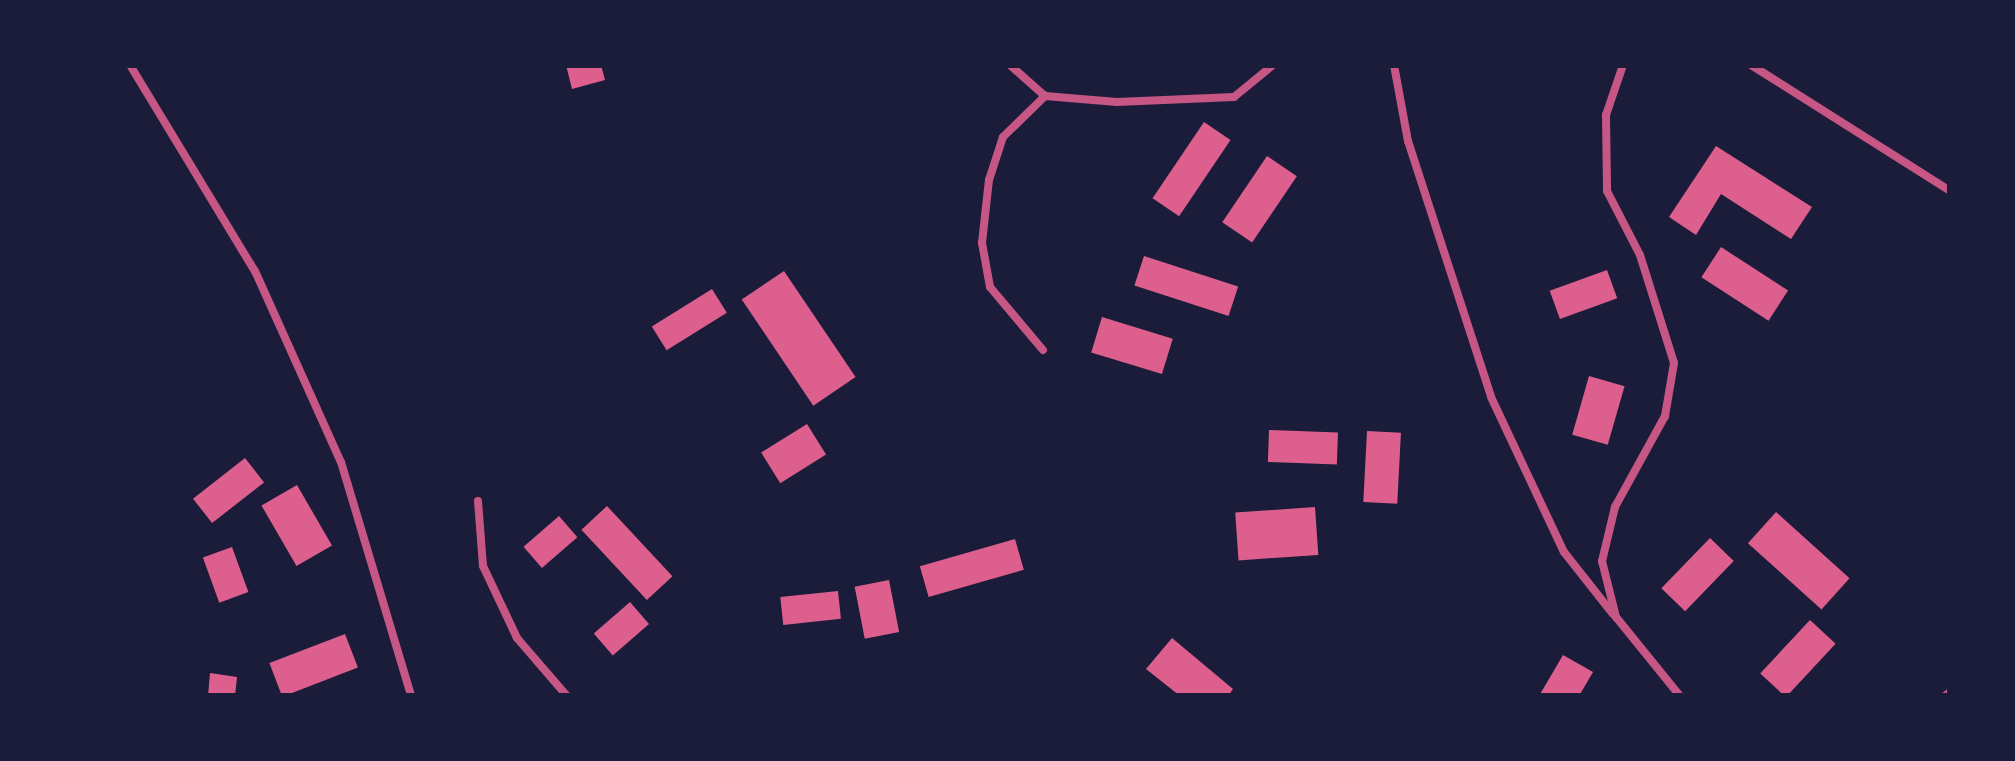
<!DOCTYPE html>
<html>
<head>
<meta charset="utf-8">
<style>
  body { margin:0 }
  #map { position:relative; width:2015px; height:761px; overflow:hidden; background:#1b1b3a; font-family:"Roboto Condensed",sans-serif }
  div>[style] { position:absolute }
  .building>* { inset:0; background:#dd5f8e; transform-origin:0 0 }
  .service>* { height:8px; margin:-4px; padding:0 4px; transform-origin:4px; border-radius:4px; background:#c65784 }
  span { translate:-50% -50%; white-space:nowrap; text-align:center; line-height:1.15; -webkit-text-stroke:9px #1b1b3a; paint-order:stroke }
  .frame { position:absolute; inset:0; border:68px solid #1b1b3a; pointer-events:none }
</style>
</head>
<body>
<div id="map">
  <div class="building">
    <i style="clip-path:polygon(566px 65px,601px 65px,605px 80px,572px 89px)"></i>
    <i style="left:1204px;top:122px;width:32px;height:92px;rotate:34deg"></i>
    <i style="clip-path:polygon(1716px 146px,1812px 207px,1791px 239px,1721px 194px,1696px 235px,1669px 217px)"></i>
    <i style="left:1267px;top:156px;width:36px;height:80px;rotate:34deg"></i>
    <i style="left:1721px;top:247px;width:80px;height:36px;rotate:33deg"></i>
    <i style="left:1144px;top:256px;width:99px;height:31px;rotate:18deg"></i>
    <i style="left:1607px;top:270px;width:30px;height:61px;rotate:70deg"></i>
    <i style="left:784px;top:271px;width:128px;height:51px;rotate:56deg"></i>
    <i style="left:712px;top:289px;width:28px;height:71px;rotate:58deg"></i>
    <i style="left:1102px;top:317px;width:74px;height:37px;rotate:17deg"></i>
    <i style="left:1589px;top:376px;width:37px;height:61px;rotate:16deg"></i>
    <i style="left:807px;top:424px;width:36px;height:54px;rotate:58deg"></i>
    <i style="left:1269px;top:430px;width:69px;height:32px;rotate:2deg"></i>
    <i style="left:1367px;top:431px;width:34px;height:71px;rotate:3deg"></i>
    <i style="left:245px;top:458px;width:31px;height:66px;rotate:52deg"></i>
    <i style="left:297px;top:485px;width:70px;height:41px;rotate:60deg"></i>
    <i style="left:607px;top:506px;width:96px;height:35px;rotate:47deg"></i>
    <i style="left:1315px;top:507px;width:48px;height:80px;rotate:86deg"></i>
    <i style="left:1776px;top:512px;width:99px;height:42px;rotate:42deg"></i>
    <i style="left:559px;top:516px;width:28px;height:47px;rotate:49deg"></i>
    <i style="left:1710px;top:538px;width:33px;height:70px;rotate:44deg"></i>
    <i style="left:1015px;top:539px;width:32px;height:99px;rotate:74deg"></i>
    <i style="left:232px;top:547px;width:48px;height:31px;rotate:70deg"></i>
    <i style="left:889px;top:580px;width:53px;height:35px;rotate:79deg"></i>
    <i style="left:838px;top:591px;width:28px;height:58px;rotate:84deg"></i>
    <i style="left:630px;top:602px;width:29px;height:48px;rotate:49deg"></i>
    <i style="left:1810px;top:620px;width:35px;height:73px;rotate:43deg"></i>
    <i style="left:345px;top:634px;width:36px;height:81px;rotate:69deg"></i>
    <i style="clip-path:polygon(1172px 638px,1233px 689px,1228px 696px,1180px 696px,1146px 669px)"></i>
    <i style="clip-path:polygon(1563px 655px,1593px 672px,1579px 696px,1539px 696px)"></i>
    <i style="clip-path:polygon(210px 673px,237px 677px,235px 696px,208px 696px)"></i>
  </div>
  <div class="service">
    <i style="left:130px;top:65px;width:241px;rotate:58.8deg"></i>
    <i style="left:255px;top:271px;width:209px;rotate:65.8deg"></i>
    <i style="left:341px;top:462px;width:244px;rotate:73.3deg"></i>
    <i style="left:1010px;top:65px;width:47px;rotate:41.5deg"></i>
    <i style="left:1045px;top:96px;width:72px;rotate:4.8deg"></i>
    <i style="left:1117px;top:102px;width:117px;rotate:-2.4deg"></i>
    <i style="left:1234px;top:97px;width:50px;rotate:-39.4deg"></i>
    <i style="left:1394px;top:65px;width:77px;rotate:79.6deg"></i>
    <i style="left:1408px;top:141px;width:269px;rotate:72deg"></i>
    <i style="left:1491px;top:397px;width:171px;rotate:64.8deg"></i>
    <i style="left:1564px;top:552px;width:79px;rotate:51.7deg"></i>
    <i style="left:1623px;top:65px;width:53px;rotate:108.8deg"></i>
    <i style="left:1606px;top:115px;width:76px;rotate:89.2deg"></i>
    <i style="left:1607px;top:191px;width:72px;rotate:62.7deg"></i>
    <i style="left:1640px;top:255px;width:113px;rotate:72.5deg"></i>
    <i style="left:1674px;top:363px;width:54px;rotate:99.6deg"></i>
    <i style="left:1665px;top:416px;width:104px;rotate:118.8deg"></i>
    <i style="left:1615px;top:507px;width:56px;rotate:103.5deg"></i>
    <i style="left:1602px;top:561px;width:58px;rotate:76deg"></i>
    <i style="left:1616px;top:617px;width:102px;rotate:51deg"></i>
    <i style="left:1751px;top:65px;width:236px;rotate:32.3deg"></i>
    <i style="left:1043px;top:350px;width:82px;rotate:-130.1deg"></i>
    <i style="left:990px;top:287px;width:45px;rotate:-100.3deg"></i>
    <i style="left:982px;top:243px;width:63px;rotate:-83.7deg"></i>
    <i style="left:989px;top:180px;width:45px;rotate:-72deg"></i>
    <i style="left:1003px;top:137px;width:59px;rotate:-44.3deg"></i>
    <i style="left:478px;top:501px;width:65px;rotate:85.6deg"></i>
    <i style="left:483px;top:566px;width:80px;rotate:64.7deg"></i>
    <i style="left:517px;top:638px;width:77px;rotate:49.2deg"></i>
    <i style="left:1945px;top:696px;width:6px;rotate:-39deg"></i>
  </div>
  <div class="frame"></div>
</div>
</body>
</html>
